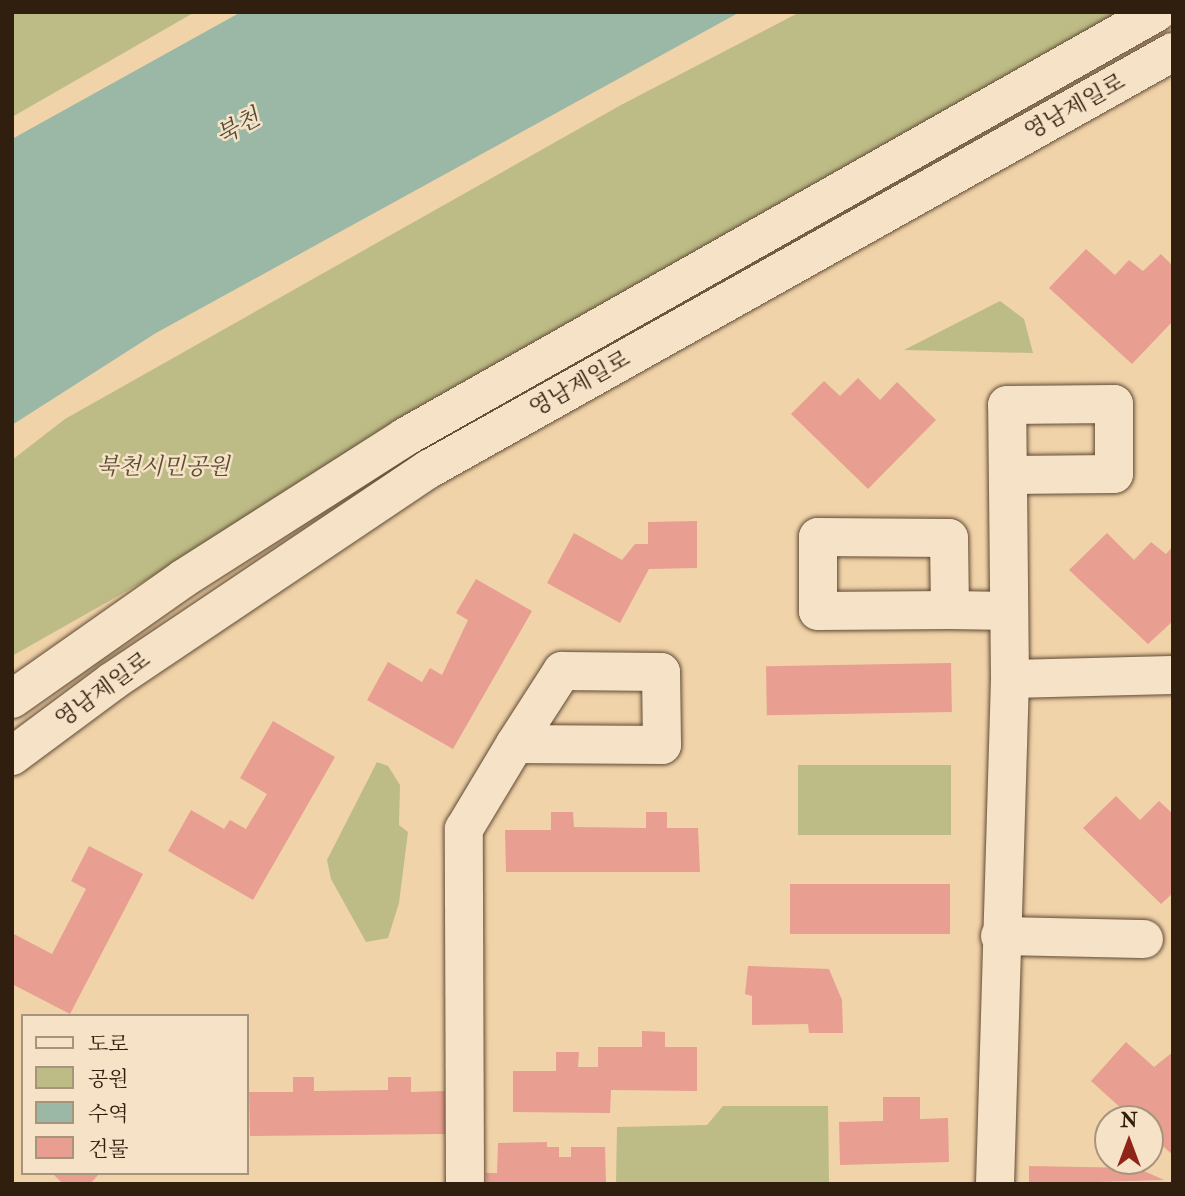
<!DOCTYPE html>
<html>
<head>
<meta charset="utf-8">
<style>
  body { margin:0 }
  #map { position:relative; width:1185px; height:1196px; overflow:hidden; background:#f1d3a9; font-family:"IM FELL Double Pica","Noto Serif KR",serif }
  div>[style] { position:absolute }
  .green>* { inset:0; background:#bdbb86; transform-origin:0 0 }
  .water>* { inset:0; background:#9bb8a6 }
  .building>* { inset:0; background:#e89e90; transform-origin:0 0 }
  .roads { filter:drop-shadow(0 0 2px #604b35) drop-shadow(0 0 2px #604b35) }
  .minor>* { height:38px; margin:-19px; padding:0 19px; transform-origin:19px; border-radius:19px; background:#f6e2c7 }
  span { translate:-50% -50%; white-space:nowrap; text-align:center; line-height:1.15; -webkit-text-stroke:5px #f6e2c7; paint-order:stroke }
  .street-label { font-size:23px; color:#301e0e }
  .park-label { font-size:23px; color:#5a4d32; font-style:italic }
  .water-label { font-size:24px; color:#504c3c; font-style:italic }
  .frame { position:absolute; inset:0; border:14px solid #301e0e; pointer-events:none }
  .legend { position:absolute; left:21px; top:1014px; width:228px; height:161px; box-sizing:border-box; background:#f6e2c7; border:2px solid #a7947d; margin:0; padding:9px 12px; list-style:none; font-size:21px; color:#301e0e }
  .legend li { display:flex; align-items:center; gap:14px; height:35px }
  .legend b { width:35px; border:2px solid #a7947d }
  .north { position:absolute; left:1094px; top:1105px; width:70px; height:70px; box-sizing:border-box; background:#f6e2c7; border:2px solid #a7947d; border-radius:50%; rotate:0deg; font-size:19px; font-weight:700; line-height:28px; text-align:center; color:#301e0e }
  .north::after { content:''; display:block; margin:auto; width:24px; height:32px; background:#8f2418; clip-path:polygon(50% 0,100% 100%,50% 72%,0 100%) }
</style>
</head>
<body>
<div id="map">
  <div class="green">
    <i style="clip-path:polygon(12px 12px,195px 12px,12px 117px)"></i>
    <i style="clip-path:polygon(800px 12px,1148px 12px,12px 656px,12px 460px,65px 419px,621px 105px)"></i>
    <i style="clip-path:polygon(1000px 301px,1024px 319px,1033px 353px,904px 350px)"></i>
    <i style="clip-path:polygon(377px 762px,388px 766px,400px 785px,399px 825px,408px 832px,399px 903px,388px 938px,366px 942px,331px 879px,327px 860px)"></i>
    <i style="left:951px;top:765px;width:70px;height:153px;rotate:90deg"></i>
    <i style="clip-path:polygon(723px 1106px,828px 1106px,829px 1184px,616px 1184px,617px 1127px,707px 1125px)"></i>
  </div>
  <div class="water">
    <i style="clip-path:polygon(241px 12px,740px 12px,156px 333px,12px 425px,12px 139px)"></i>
  </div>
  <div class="building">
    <i style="clip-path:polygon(1086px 249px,1115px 275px,1129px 260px,1143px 271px,1161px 254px,1173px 266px,1173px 321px,1132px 364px,1049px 288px)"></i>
    <i style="clip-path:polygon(858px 378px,880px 400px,897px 382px,936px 420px,868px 489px,791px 414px,824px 381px,840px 396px)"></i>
    <i style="clip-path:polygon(697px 521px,697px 568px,649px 569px,620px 623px,547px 583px,574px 533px,622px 560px,635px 544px,648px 544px,648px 522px)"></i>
    <i style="clip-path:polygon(1107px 533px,1134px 560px,1151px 542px,1166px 554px,1173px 546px,1173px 621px,1148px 644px,1069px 570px)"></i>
    <i style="clip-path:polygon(476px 579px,532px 611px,453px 749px,367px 700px,388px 662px,422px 682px,430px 668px,442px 675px,468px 620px,456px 613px)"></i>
    <i style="left:951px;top:663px;width:49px;height:185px;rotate:89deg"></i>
    <i style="clip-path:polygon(273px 721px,335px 757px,253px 900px,168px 851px,191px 810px,224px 829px,230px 820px,246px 829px,267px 794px,240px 778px)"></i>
    <i style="clip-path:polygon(1116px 796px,1140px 820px,1159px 801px,1173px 814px,1173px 893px,1161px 904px,1083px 828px)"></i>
    <i style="clip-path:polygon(551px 812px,573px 812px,574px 827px,646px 828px,646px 812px,667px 812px,667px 828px,698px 828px,700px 872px,506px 872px,505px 830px,551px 830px)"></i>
    <i style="clip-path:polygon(89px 846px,143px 874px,70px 1014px,12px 984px,12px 933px,52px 954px,86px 889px,71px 881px)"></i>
    <i style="left:950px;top:884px;width:50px;height:160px;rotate:90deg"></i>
    <i style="clip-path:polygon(748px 966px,829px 969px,842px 1000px,843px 1033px,809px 1033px,808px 1024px,752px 1025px,752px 996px,745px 994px)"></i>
    <i style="clip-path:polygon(642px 1031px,665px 1032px,665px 1047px,697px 1047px,697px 1091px,611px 1090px,610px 1113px,513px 1112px,513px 1071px,556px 1071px,556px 1052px,579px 1052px,578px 1067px,598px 1067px,598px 1047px,642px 1047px)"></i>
    <i style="clip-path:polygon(1126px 1042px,1154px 1067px,1173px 1052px,1173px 1155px,1150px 1135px,1150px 1119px,1133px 1119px,1091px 1081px)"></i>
    <i style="clip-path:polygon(293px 1077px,314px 1077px,314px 1091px,388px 1090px,388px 1077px,411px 1077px,411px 1092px,445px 1091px,445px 1134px,250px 1136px,249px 1092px,293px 1092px)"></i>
    <i style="clip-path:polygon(883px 1097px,920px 1097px,920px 1119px,948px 1118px,949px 1162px,840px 1165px,839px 1122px,883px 1121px)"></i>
    <i style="clip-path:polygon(547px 1142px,547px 1147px,559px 1147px,559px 1157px,571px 1157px,571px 1147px,605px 1147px,606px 1184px,487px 1184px,486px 1173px,497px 1173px,498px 1143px)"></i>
    <i style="clip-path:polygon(1029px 1166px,1137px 1168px,1164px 1180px,1029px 1184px)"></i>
    <i style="clip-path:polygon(52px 1173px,100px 1173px,90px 1184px,63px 1184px)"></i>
  </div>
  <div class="roads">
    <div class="minor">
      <i style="left:950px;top:610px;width:132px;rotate:179.6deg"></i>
      <i style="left:818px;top:611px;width:74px;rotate:-90deg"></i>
      <i style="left:818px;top:537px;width:131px;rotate:0.4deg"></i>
      <i style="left:949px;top:538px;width:72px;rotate:89.2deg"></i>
      <i style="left:950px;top:610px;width:59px;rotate:1deg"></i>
      <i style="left:1010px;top:679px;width:163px;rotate:-1.4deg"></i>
      <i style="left:12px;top:699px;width:210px;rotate:-35.1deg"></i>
      <i style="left:184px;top:578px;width:262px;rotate:-32.5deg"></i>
      <i style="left:405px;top:437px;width:864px;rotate:-29.47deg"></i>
      <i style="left:12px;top:756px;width:126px;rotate:-36.6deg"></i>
      <i style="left:113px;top:681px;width:381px;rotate:-33.9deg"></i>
      <i style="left:429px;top:469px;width:853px;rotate:-29.27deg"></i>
      <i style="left:1000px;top:936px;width:144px;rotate:1.2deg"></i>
      <i style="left:465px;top:1184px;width:355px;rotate:-90.2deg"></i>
      <i style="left:464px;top:829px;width:99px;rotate:-59deg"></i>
      <i style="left:515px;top:744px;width:87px;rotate:-57.2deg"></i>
      <i style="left:562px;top:671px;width:99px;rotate:0.6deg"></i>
      <i style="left:661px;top:672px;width:73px;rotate:89.2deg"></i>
      <i style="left:662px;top:745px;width:147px;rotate:-179.6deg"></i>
      <i style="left:995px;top:1184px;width:505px;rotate:-88.3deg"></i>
      <i style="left:1010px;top:679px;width:274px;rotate:-90.6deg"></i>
      <i style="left:1007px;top:405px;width:107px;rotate:-0.5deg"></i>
      <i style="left:1114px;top:404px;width:70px;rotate:90deg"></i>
      <i style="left:1114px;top:474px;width:106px;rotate:179.5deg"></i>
    </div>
  </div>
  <div class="street-label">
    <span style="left:1075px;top:107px;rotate:-29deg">영남제일로</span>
    <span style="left:580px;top:384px;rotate:-29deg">영남제일로</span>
    <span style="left:103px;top:690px;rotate:-36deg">영남제일로</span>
  </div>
  <div class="park-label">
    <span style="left:163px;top:467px">북천시민공원</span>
  </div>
  <div class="water-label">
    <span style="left:238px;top:127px;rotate:-29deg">북천</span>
  </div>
  <div class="frame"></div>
  <ul class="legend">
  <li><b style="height:9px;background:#f6e2c7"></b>도로</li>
  <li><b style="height:19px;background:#bdbb86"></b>공원</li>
  <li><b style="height:19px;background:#9bb8a6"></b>수역</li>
  <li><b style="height:19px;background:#e89e90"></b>건물</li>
  </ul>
  <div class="north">N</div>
</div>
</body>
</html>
